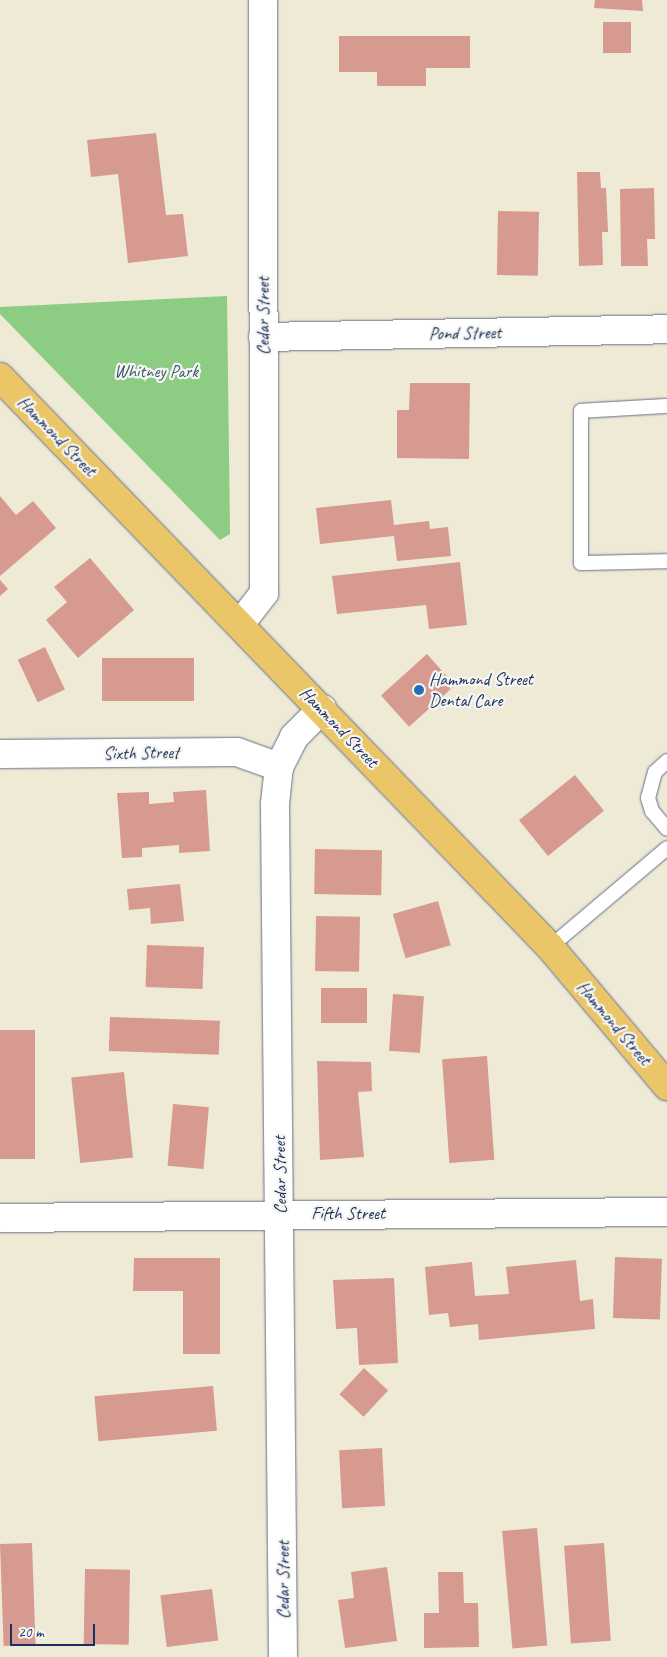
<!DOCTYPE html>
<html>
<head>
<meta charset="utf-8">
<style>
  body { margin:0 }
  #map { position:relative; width:667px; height:1657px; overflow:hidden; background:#efead6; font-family:Caveat,sans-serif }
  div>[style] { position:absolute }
  .green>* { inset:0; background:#8dcc83 }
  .building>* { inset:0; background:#d69a90; transform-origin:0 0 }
  .roads { filter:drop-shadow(0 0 1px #657088) drop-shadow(0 0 1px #657088) }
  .service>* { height:14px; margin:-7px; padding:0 7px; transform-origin:7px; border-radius:7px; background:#fff }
  .minor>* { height:28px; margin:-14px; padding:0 14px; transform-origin:14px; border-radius:14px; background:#fff }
  .primary>* { height:28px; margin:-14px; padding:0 14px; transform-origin:14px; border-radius:14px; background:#ebc669 }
  .dots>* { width:14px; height:14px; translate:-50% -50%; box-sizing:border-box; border:2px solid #f6f6f2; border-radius:50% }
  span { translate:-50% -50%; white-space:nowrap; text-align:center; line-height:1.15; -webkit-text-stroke:4.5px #f6f6f2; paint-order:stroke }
  .street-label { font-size:18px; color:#1b2f5e }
  .park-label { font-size:18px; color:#385667 }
  .poi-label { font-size:18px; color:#1b2f5e }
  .left { translate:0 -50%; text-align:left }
  .scale { position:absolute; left:10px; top:1624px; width:85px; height:22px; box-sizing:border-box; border:2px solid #1b2f5e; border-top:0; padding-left:6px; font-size:15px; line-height:18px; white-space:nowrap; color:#1b2f5e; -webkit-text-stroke:4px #f6f6f2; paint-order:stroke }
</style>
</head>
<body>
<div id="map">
  <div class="green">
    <i style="clip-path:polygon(227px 296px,230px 534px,220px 540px,0 314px,0 307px)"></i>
  </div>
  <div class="building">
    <i style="clip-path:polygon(595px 0,642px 0,643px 11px,594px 8px)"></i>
    <i style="left:603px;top:22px;width:28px;height:31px"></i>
    <i style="clip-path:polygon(339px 36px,470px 36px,470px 68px,426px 68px,426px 86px,377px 86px,377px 72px,339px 72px)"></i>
    <i style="clip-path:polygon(156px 133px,166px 215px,183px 214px,188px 256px,128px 263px,118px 174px,91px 177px,87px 140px)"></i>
    <i style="clip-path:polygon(577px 172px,600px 172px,601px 188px,606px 188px,608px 232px,602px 232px,603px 265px,579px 266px)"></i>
    <i style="clip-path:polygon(654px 188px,655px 239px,647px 239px,648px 266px,621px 266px,620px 189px)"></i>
    <i style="left:498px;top:211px;width:41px;height:64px;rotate:1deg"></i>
    <i style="clip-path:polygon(410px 383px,470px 383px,469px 459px,397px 458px,397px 410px,409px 410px)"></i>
    <i style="clip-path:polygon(0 496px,16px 515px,33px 501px,56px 528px,0 576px)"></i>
    <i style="clip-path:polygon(391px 500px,394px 525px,429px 521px,430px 529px,448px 527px,451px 556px,397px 561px,394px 536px,320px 544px,316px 508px)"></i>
    <i style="clip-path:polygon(90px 558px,134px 610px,78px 658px,46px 620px,67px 602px,54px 587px)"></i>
    <i style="clip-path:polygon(460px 562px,467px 625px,429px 629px,426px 605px,337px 614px,332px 576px)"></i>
    <i style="clip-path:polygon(0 580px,8px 589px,0 596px)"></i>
    <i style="left:45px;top:647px;width:47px;height:30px;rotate:65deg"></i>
    <i style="left:427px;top:654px;width:42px;height:62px;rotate:48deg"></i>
    <i style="left:102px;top:658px;width:92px;height:43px"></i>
    <i style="left:575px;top:775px;width:46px;height:72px;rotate:51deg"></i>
    <i style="clip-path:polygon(206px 790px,210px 851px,179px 853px,179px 845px,142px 848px,142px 857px,122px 858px,117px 793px,149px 792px,149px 804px,174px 802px,173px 792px)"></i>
    <i style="left:315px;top:849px;width:67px;height:45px;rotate:1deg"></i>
    <i style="clip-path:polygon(180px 884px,184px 921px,151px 924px,150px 908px,129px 910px,127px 889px)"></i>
    <i style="left:438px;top:901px;width:46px;height:47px;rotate:74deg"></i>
    <i style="left:316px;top:916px;width:44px;height:55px;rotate:1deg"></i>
    <i style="left:147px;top:945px;width:57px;height:42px;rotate:2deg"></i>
    <i style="left:321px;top:988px;width:46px;height:35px"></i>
    <i style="left:393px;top:994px;width:31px;height:57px;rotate:4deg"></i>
    <i style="left:110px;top:1017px;width:110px;height:34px;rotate:2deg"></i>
    <i style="left:0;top:1030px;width:35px;height:129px"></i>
    <i style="left:487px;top:1056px;width:104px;height:45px;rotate:86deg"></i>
    <i style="clip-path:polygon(317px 1061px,371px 1062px,372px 1091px,358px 1092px,364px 1157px,320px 1160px)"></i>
    <i style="left:124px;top:1072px;width:86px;height:53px;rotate:84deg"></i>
    <i style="left:173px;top:1104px;width:36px;height:62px;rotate:5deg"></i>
    <i style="left:615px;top:1257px;width:47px;height:61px;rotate:2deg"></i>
    <i style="clip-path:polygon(134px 1258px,220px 1258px,220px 1354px,183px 1354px,183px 1291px,133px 1291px)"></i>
    <i style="clip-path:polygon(576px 1260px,580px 1301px,593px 1299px,595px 1329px,479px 1340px,478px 1324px,450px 1327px,448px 1313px,429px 1315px,425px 1267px,472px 1262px,475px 1296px,509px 1294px,506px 1267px)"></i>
    <i style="clip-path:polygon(394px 1278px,398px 1363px,359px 1365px,357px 1328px,336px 1329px,333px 1280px)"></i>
    <i style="left:364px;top:1368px;width:33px;height:36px;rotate:43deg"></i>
    <i style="left:213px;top:1386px;width:45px;height:119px;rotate:85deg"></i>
    <i style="left:382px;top:1448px;width:58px;height:43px;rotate:87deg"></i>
    <i style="left:537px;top:1528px;width:118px;height:35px;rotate:85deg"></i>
    <i style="left:32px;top:1543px;width:102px;height:32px;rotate:88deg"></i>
    <i style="left:604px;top:1543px;width:98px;height:40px;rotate:86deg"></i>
    <i style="clip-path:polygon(387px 1567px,397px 1641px,345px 1648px,338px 1600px,354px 1598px,351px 1572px)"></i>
    <i style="left:85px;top:1569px;width:45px;height:75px;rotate:1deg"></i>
    <i style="clip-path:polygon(438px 1572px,463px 1572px,464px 1603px,478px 1603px,479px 1647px,424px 1648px,424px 1613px,439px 1613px)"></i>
    <i style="left:212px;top:1589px;width:52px;height:52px;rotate:83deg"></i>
  </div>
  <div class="roads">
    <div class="service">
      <i style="left:667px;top:406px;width:86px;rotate:176.7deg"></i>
      <i style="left:581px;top:411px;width:152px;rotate:90deg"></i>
      <i style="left:581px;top:563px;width:86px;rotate:-1.3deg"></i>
      <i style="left:667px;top:761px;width:16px;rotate:137deg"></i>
      <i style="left:655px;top:772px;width:27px;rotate:105deg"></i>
      <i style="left:648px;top:798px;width:14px;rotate:73deg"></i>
      <i style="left:652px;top:811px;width:23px;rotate:50deg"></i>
      <i style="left:550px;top:947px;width:153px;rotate:-40.2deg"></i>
    </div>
    <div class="minor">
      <i style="left:263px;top:337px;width:404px;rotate:-1.1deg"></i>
      <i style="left:240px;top:624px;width:39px;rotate:-52deg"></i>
      <i style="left:264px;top:593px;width:593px;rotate:-90.1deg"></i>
      <i style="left:0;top:754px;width:237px;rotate:-0.5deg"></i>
      <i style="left:237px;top:752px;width:45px;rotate:19.7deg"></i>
      <i style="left:0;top:1218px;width:667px;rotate:-0.52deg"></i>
      <i style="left:283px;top:1657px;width:853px;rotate:-90.54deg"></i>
      <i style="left:275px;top:804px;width:37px;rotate:-84deg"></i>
      <i style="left:279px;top:767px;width:34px;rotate:-63deg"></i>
      <i style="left:294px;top:737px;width:40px;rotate:-45deg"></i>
    </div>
    <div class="primary">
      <i style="left:0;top:377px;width:792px;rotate:46.02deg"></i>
      <i style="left:550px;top:947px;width:182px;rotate:49.9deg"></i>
    </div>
  </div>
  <div class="dots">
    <i style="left:419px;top:690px;background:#1f6fb2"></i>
  </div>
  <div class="street-label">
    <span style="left:263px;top:316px;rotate:-90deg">Cedar Street</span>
    <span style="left:465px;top:333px;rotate:-1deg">Pond Street</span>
    <span style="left:57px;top:436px;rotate:46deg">Hammond Street</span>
    <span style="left:339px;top:727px;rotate:46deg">Hammond Street</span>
    <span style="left:141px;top:753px;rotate:-1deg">Sixth Street</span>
    <span style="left:614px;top:1023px;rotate:50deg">Hammond Street</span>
    <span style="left:280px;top:1175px;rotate:-91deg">Cedar Street</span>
    <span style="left:348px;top:1213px">Fifth Street</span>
    <span style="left:283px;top:1580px;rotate:-90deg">Cedar Street</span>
  </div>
  <div class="park-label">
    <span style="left:156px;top:371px">Whitney Park</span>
  </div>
  <div class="poi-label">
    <span class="left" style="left:429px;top:690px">Hammond Street<br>Dental Care</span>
  </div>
  <div class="scale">20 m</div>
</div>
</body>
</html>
